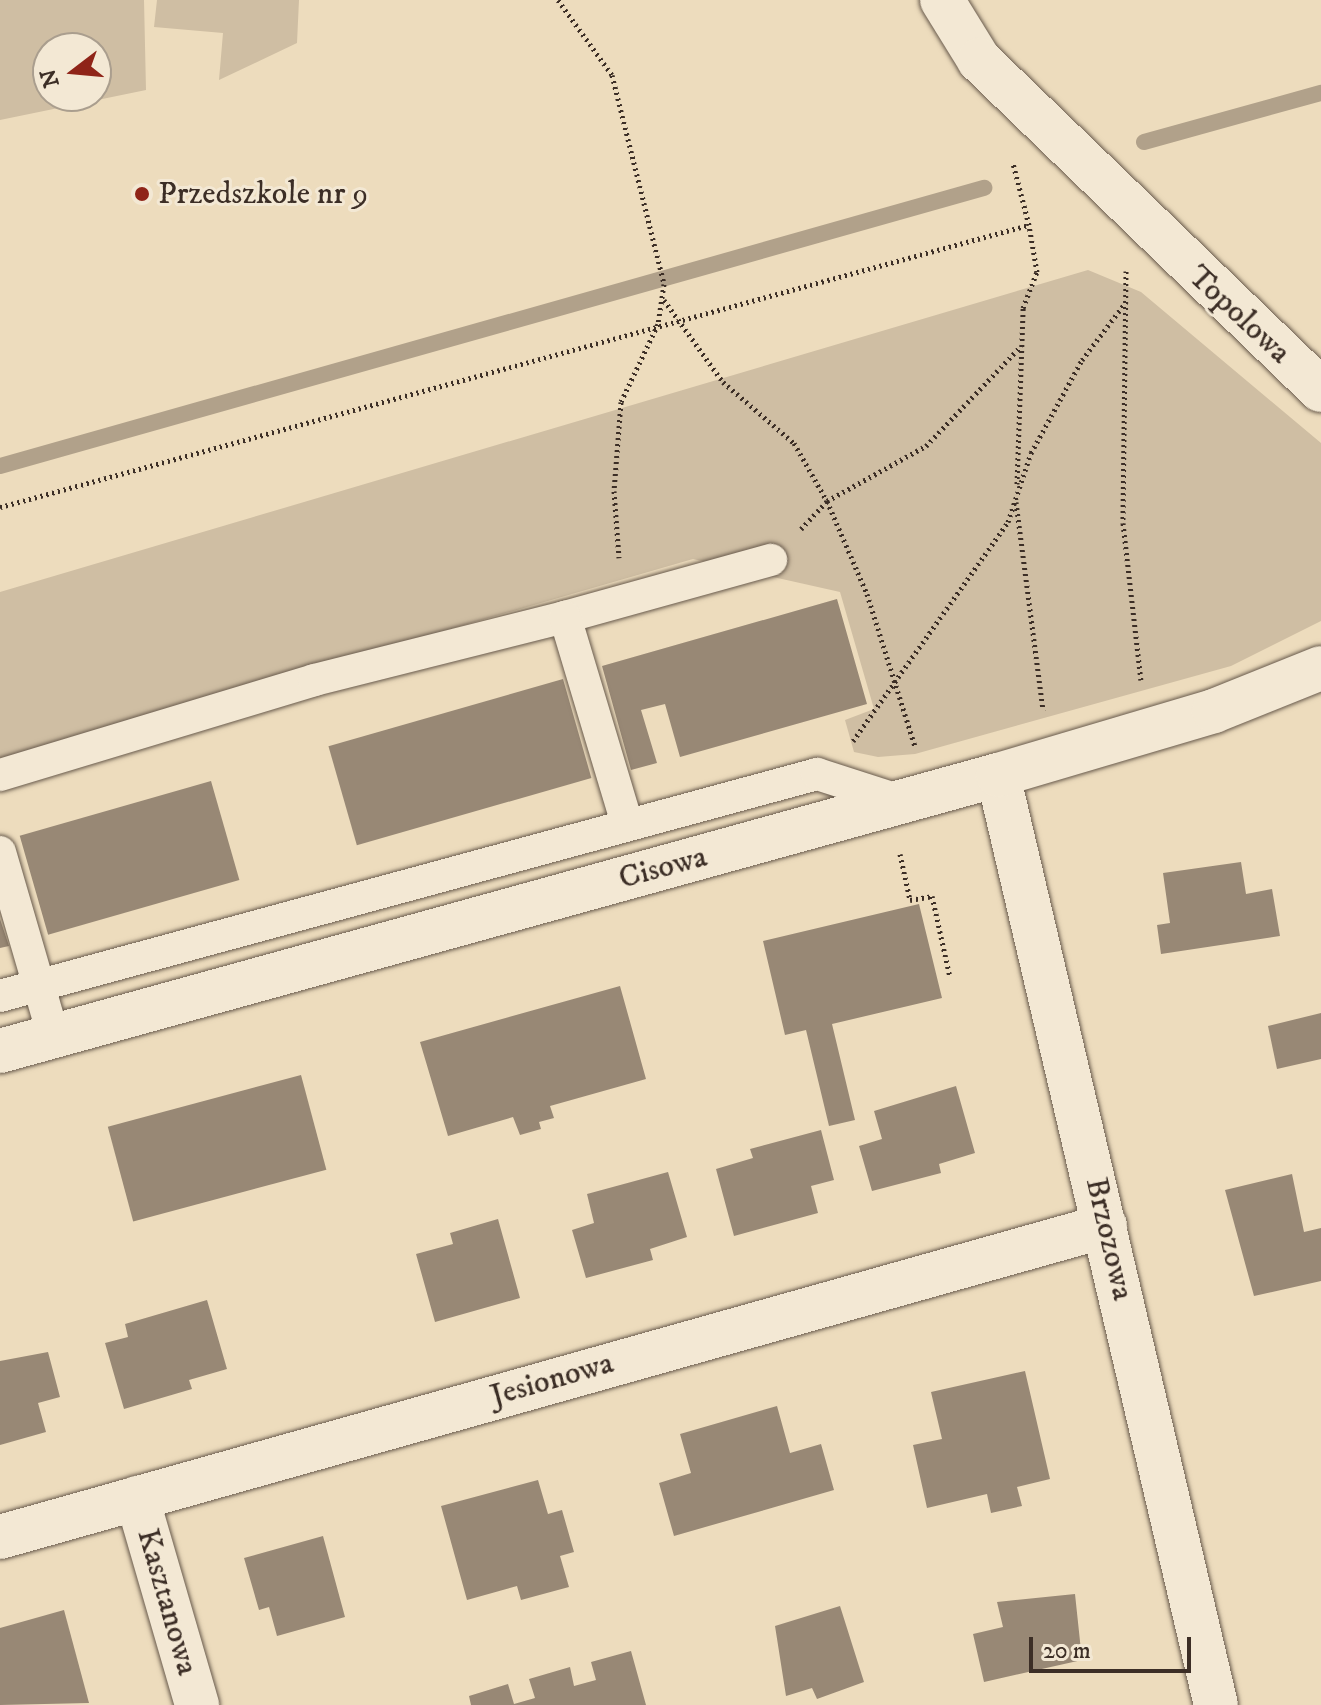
<!DOCTYPE html>
<html>
<head>
<meta charset="utf-8">
<style>
  body { margin:0 }
  #map { position:relative; width:1321px; height:1705px; overflow:hidden; background:#eddcbd; font-family:"IM FELL DW Pica",serif }
  div>[style] { position:absolute }
  .green>* { inset:0; background:#cfbea3 }
  .stream>* { height:16px; margin:-8px; padding:0 8px; transform-origin:8px; border-radius:8px; background:#b1a18a }
  .building>* { inset:0; background:#988875; transform-origin:0 0 }
  .path>* { height:5px; margin-top:-2.5px; transform-origin:0; background:repeating-linear-gradient(90deg,#3c2e26 0 2px,transparent 0 6px) }
  .roads { filter:drop-shadow(0 0 2px #685a4c) drop-shadow(0 0 2px #685a4c) }
  .lane>* { height:32px; margin:-16px; padding:0 16px; transform-origin:16px; border-radius:16px; background:#f3e8d4 }
  .street>* { height:44px; margin:-22px; padding:0 22px; transform-origin:22px; border-radius:22px; background:#f3e8d4 }
  .secondary>* { height:44px; margin:-22px; padding:0 22px; transform-origin:22px; border-radius:22px; background:#f3e8d4 }
  .dots>* { width:22px; height:22px; translate:-50% -50%; box-sizing:border-box; border:4px solid #f3e8d4; border-radius:50% }
  span { translate:-50% -50%; white-space:nowrap; text-align:center; line-height:1.15; -webkit-text-stroke:6px #f3e8d4; paint-order:stroke }
  .poi-label { font-size:32px; color:#3c2e26 }
  .left { translate:0 -50%; text-align:left }
  .street-label { font-size:32px; color:#3c2e26 }
  .north { position:absolute; left:32px; top:32px; width:80px; height:80px; box-sizing:border-box; background:#f3e8d4; border:2px solid #aa9e8e; border-radius:50%; rotate:254deg; font-size:22px; font-weight:700; line-height:32px; text-align:center; color:#3c2e26 }
  .north::after { content:''; display:block; margin:auto; width:28px; height:36px; background:#8f2418; clip-path:polygon(50% 0,100% 100%,50% 72%,0 100%) }
  .scale { position:absolute; left:1029px; top:1637px; width:162px; height:36px; box-sizing:border-box; border:4px solid #3c2e26; border-top:0; padding-left:10px; font-size:24px; line-height:28px; white-space:nowrap; color:#3c2e26; -webkit-text-stroke:6px #f3e8d4; paint-order:stroke }
</style>
</head>
<body>
<div id="map">
  <div class="green">
    <i style="clip-path:polygon(evenodd,0 0,144px 0,146px 90px,0 120px,0 0,48px 48px,96px 48px,96px 96px,48px 96px,48px 48px)"></i>
    <i style="clip-path:polygon(157px 0,299px 0,297px 43px,219px 80px,223px 33px,154px 27px)"></i>
    <i style="clip-path:polygon(1088px 270px,1141px 292px,1321px 443px,1321px 621px,1231px 666px,915px 754px,878px 757px,854px 752px,845px 720px,874px 709px,840px 592px,693px 559px,0 759px,0 592px)"></i>
  </div>
  <div class="stream">
    <i style="left:1144px;top:142px;width:184px;rotate:-15.5deg"></i>
    <i style="left:0;top:466px;width:1023px;rotate:-15.78deg"></i>
  </div>
  <div class="building">
    <i style="clip-path:polygon(837px 599px,867px 704px,680px 757px,665px 704px,641px 710px,657px 763px,631px 770px,602px 666px)"></i>
    <i style="left:563px;top:679px;width:103px;height:244px;rotate:74deg"></i>
    <i style="left:211px;top:781px;width:103px;height:199px;rotate:74deg"></i>
    <i style="clip-path:polygon(1241px 862px,1246px 894px,1272px 889px,1280px 936px,1161px 954px,1157px 925px,1170px 923px,1163px 873px)"></i>
    <i style="clip-path:polygon(919px 904px,942px 998px,832px 1024px,855px 1120px,829px 1126px,806px 1030px,785px 1035px,763px 941px)"></i>
    <i style="clip-path:polygon(0 919px,9px 946px,0 948px)"></i>
    <i style="clip-path:polygon(620px 986px,646px 1079px,550px 1106px,554px 1118px,539px 1122px,541px 1129px,520px 1135px,513px 1117px,448px 1136px,420px 1042px)"></i>
    <i style="clip-path:polygon(1321px 1013px,1321px 1059px,1277px 1069px,1268px 1026px)"></i>
    <i style="left:301px;top:1075px;width:98px;height:200px;rotate:75deg"></i>
    <i style="clip-path:polygon(956px 1086px,975px 1153px,939px 1164px,941px 1173px,872px 1191px,859px 1146px,882px 1139px,874px 1111px)"></i>
    <i style="clip-path:polygon(821px 1130px,834px 1180px,811px 1186px,818px 1213px,734px 1236px,716px 1169px,753px 1158px,750px 1149px)"></i>
    <i style="clip-path:polygon(668px 1172px,687px 1237px,650px 1249px,653px 1260px,586px 1278px,572px 1230px,594px 1223px,587px 1194px)"></i>
    <i style="clip-path:polygon(1292px 1174px,1304px 1232px,1321px 1228px,1321px 1281px,1254px 1296px,1225px 1190px)"></i>
    <i style="clip-path:polygon(498px 1219px,520px 1298px,435px 1322px,416px 1254px,453px 1244px,450px 1233px)"></i>
    <i style="clip-path:polygon(207px 1300px,227px 1369px,189px 1380px,192px 1389px,124px 1409px,105px 1343px,128px 1337px,125px 1324px)"></i>
    <i style="clip-path:polygon(48px 1352px,60px 1397px,38px 1403px,46px 1432px,0 1445px,0 1361px)"></i>
    <i style="clip-path:polygon(1025px 1371px,1050px 1479px,1017px 1487px,1022px 1506px,991px 1513px,987px 1494px,927px 1508px,913px 1445px,942px 1439px,931px 1392px)"></i>
    <i style="clip-path:polygon(777px 1406px,790px 1453px,821px 1444px,834px 1490px,674px 1536px,659px 1483px,691px 1473px,680px 1434px)"></i>
    <i style="clip-path:polygon(538px 1480px,548px 1514px,562px 1510px,574px 1552px,560px 1556px,569px 1587px,521px 1600px,517px 1586px,467px 1600px,441px 1506px)"></i>
    <i style="clip-path:polygon(323px 1536px,345px 1617px,277px 1636px,269px 1607px,259px 1610px,244px 1558px)"></i>
    <i style="clip-path:polygon(1075px 1594px,1082px 1660px,984px 1682px,973px 1634px,1003px 1627px,997px 1602px)"></i>
    <i style="clip-path:polygon(840px 1606px,864px 1682px,817px 1699px,812px 1688px,786px 1696px,775px 1626px)"></i>
    <i style="clip-path:polygon(64px 1610px,89px 1703px,0 1705px,0 1628px)"></i>
    <i style="clip-path:polygon(631px 1651px,646px 1705px,471px 1705px,469px 1696px,508px 1684px,514px 1704px,535px 1698px,529px 1679px,570px 1667px,574px 1686px,596px 1680px,591px 1662px)"></i>
  </div>
  <div class="path">
    <i style="left:558px;top:0;width:92px;rotate:54.2deg"></i>
    <i style="left:612px;top:75px;width:215px;rotate:76deg"></i>
    <i style="left:664px;top:284px;width:40px;rotate:98.5deg"></i>
    <i style="left:658px;top:324px;width:86px;rotate:115.4deg"></i>
    <i style="left:621px;top:402px;width:89px;rotate:94.5deg"></i>
    <i style="left:614px;top:491px;width:67px;rotate:85.7deg"></i>
    <i style="left:1126px;top:271px;width:252px;rotate:90.7deg"></i>
    <i style="left:1123px;top:523px;width:158px;rotate:83.5deg"></i>
    <i style="left:664px;top:300px;width:101px;rotate:54.3deg"></i>
    <i style="left:723px;top:382px;width:94px;rotate:40.7deg"></i>
    <i style="left:794px;top:443px;width:67px;rotate:60.4deg"></i>
    <i style="left:827px;top:501px;width:101px;rotate:66.7deg"></i>
    <i style="left:867px;top:594px;width:159px;rotate:72.5deg"></i>
    <i style="left:1017px;top:484px;width:176px;rotate:-88deg"></i>
    <i style="left:1023px;top:308px;width:39px;rotate:-69deg"></i>
    <i style="left:1037px;top:272px;width:48px;rotate:-99.7deg"></i>
    <i style="left:1016px;top:502px;width:210px;rotate:82.6deg"></i>
    <i style="left:0;top:507px;width:1067px;rotate:-15.33deg"></i>
    <i style="left:1029px;top:225px;width:64px;rotate:-104.5deg"></i>
    <i style="left:801px;top:529px;width:38px;rotate:-47deg"></i>
    <i style="left:827px;top:501px;width:113px;rotate:-29.1deg"></i>
    <i style="left:926px;top:446px;width:138px;rotate:-46.5deg"></i>
    <i style="left:853px;top:741px;width:268px;rotate:-54.7deg"></i>
    <i style="left:1008px;top:522px;width:73px;rotate:-71.6deg"></i>
    <i style="left:1031px;top:453px;width:106px;rotate:-61.3deg"></i>
    <i style="left:1082px;top:360px;width:73px;rotate:-52.8deg"></i>
    <i style="left:900px;top:854px;width:47px;rotate:77.7deg"></i>
    <i style="left:910px;top:900px;width:22px;rotate:-10deg"></i>
    <i style="left:932px;top:896px;width:83px;rotate:77.5deg"></i>
  </div>
  <div class="roads">
    <div class="lane">
      <i style="left:565px;top:617px;width:214px;rotate:-15.5deg"></i>
      <i style="left:0;top:775px;width:328px;rotate:-16.8deg"></i>
      <i style="left:314px;top:680px;width:259px;rotate:-14.1deg"></i>
      <i style="left:565px;top:617px;width:216px;rotate:73.3deg"></i>
      <i style="left:0;top:852px;width:191px;rotate:73.8deg"></i>
      <i style="left:0;top:996px;width:847px;rotate:-15.2deg"></i>
      <i style="left:817px;top:774px;width:91px;rotate:17.8deg"></i>
    </div>
    <div class="street">
      <i style="left:998px;top:775px;width:955px;rotate:76.81deg"></i>
      <i style="left:0;top:1051px;width:1035px;rotate:-15.46deg"></i>
      <i style="left:998px;top:775px;width:225px;rotate:-16.5deg"></i>
      <i style="left:1214px;top:711px;width:115px;rotate:-21.9deg"></i>
      <i style="left:137px;top:1498px;width:216px;rotate:73.8deg"></i>
      <i style="left:0;top:1537px;width:1148px;rotate:-15.72deg"></i>
    </div>
    <div class="secondary">
      <i style="left:942px;top:0;width:70px;rotate:58.3deg"></i>
      <i style="left:979px;top:60px;width:475px;rotate:44deg"></i>
    </div>
  </div>
  <div class="dots">
    <i style="left:142px;top:194px;background:#8f2418"></i>
  </div>
  <div class="poi-label">
    <span class="left" style="left:158px;top:194px">Przedszkole nr 9</span>
  </div>
  <div class="street-label">
    <span style="left:1239px;top:315px;rotate:43deg">Topolowa</span>
    <span style="left:663px;top:868px;rotate:-15deg">Cisowa</span>
    <span style="left:1109px;top:1239px;rotate:77deg">Brzozowa</span>
    <span style="left:552px;top:1380px;rotate:-16deg">Jesionowa</span>
    <span style="left:167px;top:1602px;rotate:74deg">Kasztanowa</span>
  </div>
  <div class="north">N</div>
  <div class="scale">20 m</div>
</div>
</body>
</html>
